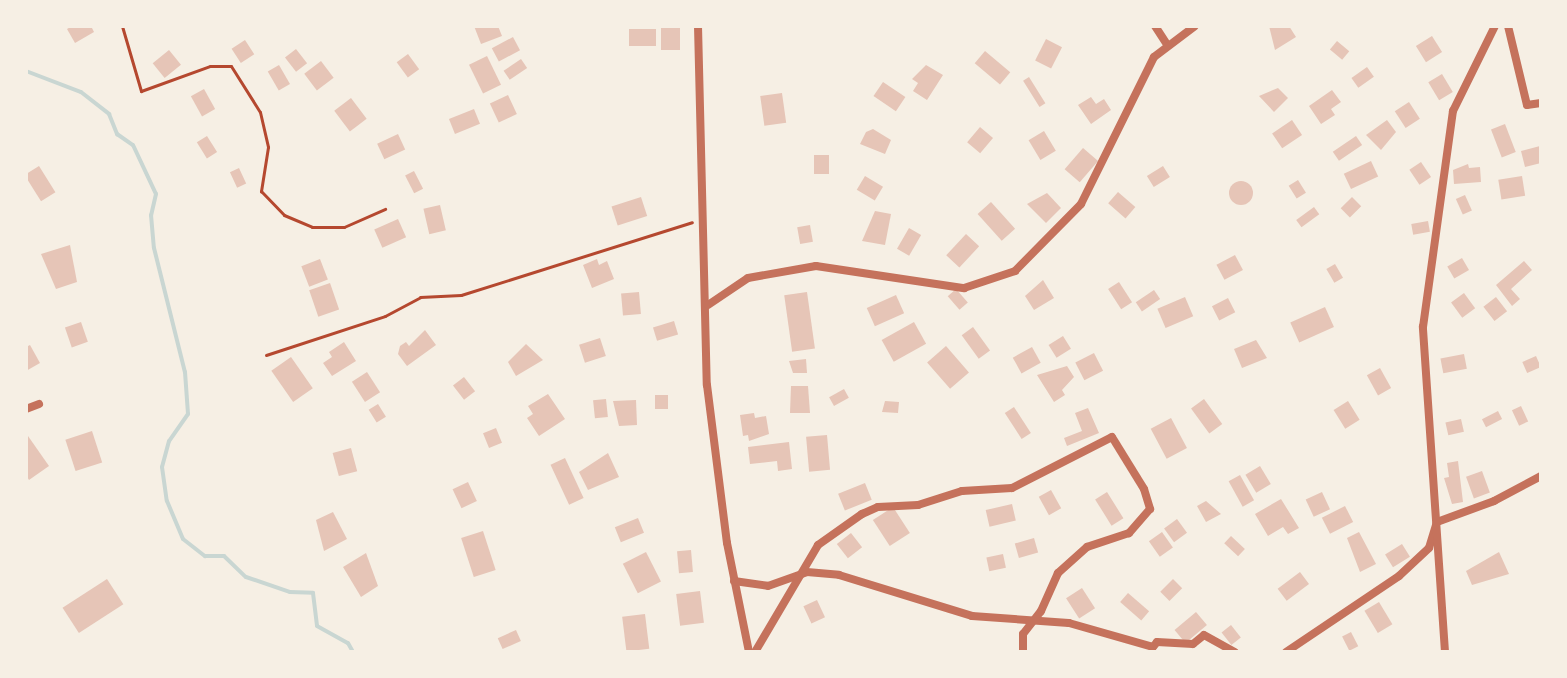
<!DOCTYPE html>
<html>
<head>
<meta charset="utf-8">
<style>
  body { margin:0 }
  #map { position:relative; width:1567px; height:678px; overflow:hidden; background:#f6efe4; font-family:"DejaVu Sans",sans-serif }
  div>[style] { position:absolute }
  .stream>* { height:4px; margin:-2px; padding:0 2px; transform-origin:2px; border-radius:2px; background:#c9d6d2 }
  .building>* { inset:0; background:#e6c5b7; transform-origin:0 0 }
  .round { border-radius:50% }
  .path>* { height:3px; margin:-1.5px; padding:0 1.5px; transform-origin:1.5px; border-radius:1.5px; background:#b5482f }
  .minor>* { height:8px; margin:-4px; padding:0 4px; transform-origin:4px; border-radius:4px; background:#c5725c }
  span { translate:-50% -50%; white-space:nowrap; text-align:center; line-height:1.15; -webkit-text-stroke:7px #f6efe4; paint-order:stroke }
  .frame { position:absolute; inset:0; border:28px solid #f6efe4; pointer-events:none }
</style>
</head>
<body>
<div id="map">
  <div class="stream">
    <i style="left:26px;top:71px;width:59px;rotate:20.9deg"></i>
    <i style="left:81px;top:92px;width:36px;rotate:38deg"></i>
    <i style="left:109px;top:114px;width:22px;rotate:68deg"></i>
    <i style="left:117px;top:134px;width:19px;rotate:35deg"></i>
    <i style="left:133px;top:145px;width:54px;rotate:64.9deg"></i>
    <i style="left:156px;top:194px;width:22px;rotate:103deg"></i>
    <i style="left:151px;top:215px;width:33px;rotate:85deg"></i>
    <i style="left:154px;top:248px;width:128px;rotate:76deg"></i>
    <i style="left:185px;top:372px;width:42px;rotate:85.9deg"></i>
    <i style="left:188px;top:414px;width:33px;rotate:125deg"></i>
    <i style="left:169px;top:441px;width:27px;rotate:105deg"></i>
    <i style="left:162px;top:467px;width:34px;rotate:82deg"></i>
    <i style="left:167px;top:501px;width:41px;rotate:67.2deg"></i>
    <i style="left:183px;top:539px;width:28px;rotate:38deg"></i>
    <i style="left:205px;top:556px;width:19px"></i>
    <i style="left:224px;top:556px;width:30px;rotate:44deg"></i>
    <i style="left:246px;top:577px;width:46px;rotate:18.8deg"></i>
    <i style="left:290px;top:592px;width:23px;rotate:2deg"></i>
    <i style="left:313px;top:593px;width:33px;rotate:83deg"></i>
    <i style="left:317px;top:626px;width:35px;rotate:29deg"></i>
    <i style="left:348px;top:643px;width:10px;rotate:61deg"></i>
  </div>
  <div class="building">
    <i style="clip-path:polygon(72px 26px,91px 26px,94px 32px,75px 43px,67px 29px)"></i>
    <i style="clip-path:polygon(474px 26px,498px 26px,502px 36px,481px 44px)"></i>
    <i style="left:661px;top:26px;width:19px;height:24px"></i>
    <i style="clip-path:polygon(1269px 26px,1289px 26px,1296px 37px,1275px 50px)"></i>
    <i style="left:629px;top:29px;width:27px;height:17px"></i>
    <i style="left:1432px;top:36px;width:19px;height:19px;rotate:58deg"></i>
    <i style="left:513px;top:37px;width:15px;height:24px;rotate:62deg"></i>
    <i style="left:1046px;top:39px;width:18px;height:24px;rotate:27deg"></i>
    <i style="left:245px;top:40px;width:17px;height:16px;rotate:57deg"></i>
    <i style="left:1337px;top:41px;width:16px;height:11px;rotate:40deg"></i>
    <i style="left:296px;top:49px;width:18px;height:14px;rotate:52deg"></i>
    <i style="left:169px;top:50px;width:19px;height:21px;rotate:51deg"></i>
    <i style="left:985px;top:51px;width:33px;height:16px;rotate:40deg"></i>
    <i style="left:408px;top:54px;width:19px;height:14px;rotate:54deg"></i>
    <i style="left:487px;top:56px;width:32px;height:20px;rotate:64deg"></i>
    <i style="left:521px;top:59px;width:11px;height:21px;rotate:56deg"></i>
    <i style="left:321px;top:61px;width:21px;height:21px;rotate:53deg"></i>
    <i style="left:279px;top:65px;width:22px;height:13px;rotate:60deg"></i>
    <i style="clip-path:polygon(926px 65px,943px 75px,927px 100px,913px 91px,918px 83px,912px 79px)"></i>
    <i style="left:1367px;top:67px;width:12px;height:19px;rotate:55deg"></i>
    <i style="left:1442px;top:74px;width:21px;height:16px;rotate:59deg"></i>
    <i style="left:1029px;top:77px;width:31px;height:7px;rotate:58deg"></i>
    <i style="left:883px;top:82px;width:27px;height:17px;rotate:34deg"></i>
    <i style="clip-path:polygon(1278px 88px,1288px 98px,1274px 112px,1259px 96px)"></i>
    <i style="left:204px;top:89px;width:23px;height:15px;rotate:61deg"></i>
    <i style="clip-path:polygon(1332px 90px,1341px 102px,1331px 109px,1335px 115px,1321px 124px,1309px 106px)"></i>
    <i style="left:782px;top:93px;width:30px;height:22px;rotate:82deg"></i>
    <i style="left:508px;top:95px;width:21px;height:20px;rotate:65deg"></i>
    <i style="clip-path:polygon(1091px 97px,1096px 104px,1104px 99px,1111px 110px,1091px 124px,1078px 105px)"></i>
    <i style="left:351px;top:98px;width:26px;height:21px;rotate:53deg"></i>
    <i style="left:1409px;top:102px;width:20px;height:17px;rotate:57deg"></i>
    <i style="left:474px;top:109px;width:16px;height:27px;rotate:68deg"></i>
    <i style="left:1292px;top:120px;width:18px;height:24px;rotate:56deg"></i>
    <i style="clip-path:polygon(1387px 120px,1396px 132px,1381px 150px,1366px 135px)"></i>
    <i style="left:1505px;top:124px;width:30px;height:15px;rotate:69deg"></i>
    <i style="left:980px;top:127px;width:17px;height:20px;rotate:40deg"></i>
    <i style="clip-path:polygon(873px 129px,891px 140px,885px 154px,860px 144px,866px 132px)"></i>
    <i style="left:1044px;top:131px;width:23px;height:18px;rotate:59deg"></i>
    <i style="left:398px;top:134px;width:17px;height:23px;rotate:65deg"></i>
    <i style="left:207px;top:136px;width:19px;height:12px;rotate:58deg"></i>
    <i style="left:1356px;top:136px;width:11px;height:28px;rotate:56deg"></i>
    <i style="clip-path:polygon(1540px 146px,1541px 163px,1525px 167px,1521px 151px)"></i>
    <i style="left:1083px;top:148px;width:20px;height:28px;rotate:41deg"></i>
    <i style="left:814px;top:155px;width:15px;height:19px"></i>
    <i style="left:1371px;top:161px;width:17px;height:30px;rotate:65deg"></i>
    <i style="left:1421px;top:162px;width:18px;height:14px;rotate:56deg"></i>
    <i style="clip-path:polygon(1468px 164px,1469px 168px,1480px 167px,1481px 182px,1454px 184px,1453px 170px)"></i>
    <i style="left:39px;top:166px;width:31px;height:17px;rotate:58deg"></i>
    <i style="left:1163px;top:166px;width:13px;height:19px;rotate:58deg"></i>
    <i style="left:239px;top:168px;width:17px;height:10px;rotate:65deg"></i>
    <i style="left:414px;top:171px;width:20px;height:10px;rotate:63deg"></i>
    <i style="left:865px;top:176px;width:21px;height:16px;rotate:31deg"></i>
    <i style="left:1522px;top:176px;width:20px;height:24px;rotate:81deg"></i>
    <i style="left:1298px;top:180px;width:15px;height:11px;rotate:58deg"></i>
    <i class="round" style="left:1229px;top:181px;width:24px;height:24px"></i>
    <i style="left:1118px;top:192px;width:23px;height:15px;rotate:41deg"></i>
    <i style="clip-path:polygon(1047px 193px,1061px 208px,1046px 223px,1027px 204px)"></i>
    <i style="left:1465px;top:195px;width:17px;height:10px;rotate:66deg"></i>
    <i style="left:641px;top:197px;width:20px;height:31px;rotate:72deg"></i>
    <i style="left:1352px;top:197px;width:13px;height:16px;rotate:45deg"></i>
    <i style="left:991px;top:202px;width:36px;height:18px;rotate:48deg"></i>
    <i style="left:440px;top:205px;width:26px;height:17px;rotate:77deg"></i>
    <i style="left:1314px;top:207px;width:9px;height:22px;rotate:54deg"></i>
    <i style="clip-path:polygon(875px 211px,891px 214px,885px 245px,862px 241px)"></i>
    <i style="left:398px;top:219px;width:20px;height:26px;rotate:66deg"></i>
    <i style="left:1428px;top:221px;width:11px;height:17px;rotate:80deg"></i>
    <i style="left:810px;top:225px;width:17px;height:13px;rotate:80deg"></i>
    <i style="left:909px;top:228px;width:14px;height:24px;rotate:30deg"></i>
    <i style="left:966px;top:234px;width:18px;height:29px;rotate:43deg"></i>
    <i style="clip-path:polygon(70px 245px,77px 282px,56px 289px,41px 254px)"></i>
    <i style="left:1235px;top:255px;width:17px;height:21px;rotate:62deg"></i>
    <i style="left:1462px;top:258px;width:14px;height:17px;rotate:60deg"></i>
    <i style="left:320px;top:259px;width:22px;height:20px;rotate:69deg"></i>
    <i style="clip-path:polygon(597px 259px,599px 265px,607px 261px,614px 279px,592px 288px,583px 265px)"></i>
    <i style="clip-path:polygon(1524px 261px,1532px 270px,1511px 289px,1520px 299px,1512px 306px,1496px 285px)"></i>
    <i style="left:1335px;top:264px;width:16px;height:10px;rotate:60deg"></i>
    <i style="clip-path:polygon(1043px 280px,1054px 298px,1034px 310px,1025px 296px)"></i>
    <i style="left:1119px;top:282px;width:24px;height:13px;rotate:57deg"></i>
    <i style="left:330px;top:283px;width:28px;height:22px;rotate:71deg"></i>
    <i style="left:956px;top:289px;width:18px;height:11px;rotate:49deg"></i>
    <i style="left:1154px;top:290px;width:11px;height:22px;rotate:56deg"></i>
    <i style="left:639px;top:292px;width:22px;height:18px;rotate:85deg"></i>
    <i style="left:807px;top:292px;width:57px;height:23px;rotate:82deg"></i>
    <i style="left:1464px;top:293px;width:19px;height:16px;rotate:54deg"></i>
    <i style="left:896px;top:295px;width:20px;height:32px;rotate:66deg"></i>
    <i style="left:1185px;top:297px;width:21px;height:30px;rotate:67deg"></i>
    <i style="left:1496px;top:297px;width:18px;height:16px;rotate:52deg"></i>
    <i style="left:1228px;top:298px;width:16px;height:18px;rotate:63deg"></i>
    <i style="left:1325px;top:307px;width:22px;height:38px;rotate:66deg"></i>
    <i style="left:674px;top:321px;width:14px;height:22px;rotate:73deg"></i>
    <i style="left:81px;top:322px;width:21px;height:17px;rotate:71deg"></i>
    <i style="left:914px;top:322px;width:25px;height:37px;rotate:61deg"></i>
    <i style="left:973px;top:327px;width:29px;height:14px;rotate:54deg"></i>
    <i style="clip-path:polygon(425px 330px,436px 345px,407px 366px,398px 354px,400px 346px,406px 342px,409px 346px)"></i>
    <i style="left:1063px;top:336px;width:15px;height:17px;rotate:58deg"></i>
    <i style="left:600px;top:338px;width:19px;height:22px;rotate:72deg"></i>
    <i style="clip-path:polygon(1256px 340px,1267px 358px,1242px 368px,1234px 349px)"></i>
    <i style="clip-path:polygon(344px 342px,356px 361px,332px 376px,323px 363px,332px 357px,329px 352px)"></i>
    <i style="clip-path:polygon(526px 344px,543px 360px,516px 376px,508px 362px)"></i>
    <i style="clip-path:polygon(30px 345px,40px 363px,26px 371px,26px 347px)"></i>
    <i style="left:946px;top:346px;width:35px;height:25px;rotate:49deg"></i>
    <i style="left:1032px;top:347px;width:18px;height:22px;rotate:61deg"></i>
    <i style="left:1094px;top:353px;width:20px;height:21px;rotate:63deg"></i>
    <i style="left:1464px;top:354px;width:15px;height:24px;rotate:79deg"></i>
    <i style="left:1536px;top:356px;width:12px;height:15px;rotate:66deg"></i>
    <i style="left:291px;top:357px;width:38px;height:24px;rotate:55deg"></i>
    <i style="clip-path:polygon(806px 359px,807px 373px,793px 373px,789px 361px)"></i>
    <i style="clip-path:polygon(1067px 366px,1074px 377px,1062px 390px,1065px 395px,1054px 402px,1037px 375px)"></i>
    <i style="left:1380px;top:368px;width:23px;height:15px;rotate:61deg"></i>
    <i style="left:367px;top:372px;width:24px;height:18px;rotate:57deg"></i>
    <i style="left:464px;top:377px;width:18px;height:14px;rotate:52deg"></i>
    <i style="clip-path:polygon(791px 386px,808px 386px,810px 413px,790px 413px)"></i>
    <i style="left:844px;top:389px;width:10px;height:17px;rotate:61deg"></i>
    <i style="clip-path:polygon(548px 394px,565px 419px,539px 436px,527px 418px,533px 414px,528px 406px)"></i>
    <i style="left:655px;top:395px;width:13px;height:14px"></i>
    <i style="left:606px;top:399px;width:18px;height:13px;rotate:84deg"></i>
    <i style="left:1204px;top:399px;width:31px;height:16px;rotate:54deg"></i>
    <i style="clip-path:polygon(636px 400px,637px 425px,619px 426px,613px 401px)"></i>
    <i style="clip-path:polygon(885px 401px,899px 402px,898px 413px,882px 412px)"></i>
    <i style="left:1348px;top:401px;width:22px;height:17px;rotate:58deg"></i>
    <i style="left:378px;top:404px;width:15px;height:11px;rotate:58deg"></i>
    <i style="left:1521px;top:406px;width:17px;height:10px;rotate:65deg"></i>
    <i style="left:1014px;top:407px;width:31px;height:11px;rotate:57deg"></i>
    <i style="clip-path:polygon(1088px 408px,1099px 433px,1067px 446px,1064px 438px,1082px 431px,1075px 413px)"></i>
    <i style="left:1498px;top:411px;width:9px;height:18px;rotate:63deg"></i>
    <i style="clip-path:polygon(754px 413px,755px 418px,766px 416px,769px 434px,749px 441px,748px 435px,743px 436px,740px 415px)"></i>
    <i style="left:1171px;top:418px;width:34px;height:23px;rotate:62deg"></i>
    <i style="left:1461px;top:419px;width:13px;height:16px;rotate:77deg"></i>
    <i style="left:496px;top:428px;width:16px;height:14px;rotate:68deg"></i>
    <i style="left:92px;top:431px;width:33px;height:28px;rotate:72deg"></i>
    <i style="left:827px;top:435px;width:35px;height:21px;rotate:85deg"></i>
    <i style="clip-path:polygon(28px 436px,49px 466px,29px 480px,26px 475px)"></i>
    <i style="clip-path:polygon(789px 442px,792px 469px,778px 471px,777px 461px,750px 464px,748px 447px)"></i>
    <i style="left:351px;top:448px;width:24px;height:19px;rotate:75deg"></i>
    <i style="clip-path:polygon(608px 453px,619px 477px,588px 490px,579px 472px)"></i>
    <i style="left:565px;top:458px;width:44px;height:16px;rotate:65deg"></i>
    <i style="clip-path:polygon(1458px 461px,1463px 502px,1452px 504px,1444px 478px,1449px 477px,1447px 463px)"></i>
    <i style="left:1260px;top:466px;width:21px;height:17px;rotate:59deg"></i>
    <i style="left:1482px;top:471px;width:23px;height:17px;rotate:70deg"></i>
    <i style="left:1240px;top:475px;width:29px;height:13px;rotate:61deg"></i>
    <i style="left:468px;top:482px;width:21px;height:17px;rotate:65deg"></i>
    <i style="left:865px;top:483px;width:18px;height:29px;rotate:68deg"></i>
    <i style="left:1051px;top:490px;width:21px;height:14px;rotate:61deg"></i>
    <i style="left:1107px;top:492px;width:31px;height:14px;rotate:58deg"></i>
    <i style="left:1322px;top:492px;width:19px;height:18px;rotate:65deg"></i>
    <i style="clip-path:polygon(1281px 499px,1299px 528px,1288px 534px,1283px 527px,1268px 536px,1255px 514px)"></i>
    <i style="clip-path:polygon(1206px 501px,1221px 514px,1206px 522px,1197px 506px)"></i>
    <i style="left:1012px;top:504px;width:17px;height:27px;rotate:77deg"></i>
    <i style="left:1345px;top:506px;width:18px;height:26px;rotate:63deg"></i>
    <i style="left:893px;top:507px;width:31px;height:24px;rotate:57deg"></i>
    <i style="clip-path:polygon(333px 512px,347px 539px,324px 551px,316px 520px)"></i>
    <i style="left:638px;top:518px;width:16px;height:25px;rotate:68deg"></i>
    <i style="left:1177px;top:519px;width:17px;height:16px;rotate:54deg"></i>
    <i style="left:483px;top:531px;width:41px;height:23px;rotate:72deg"></i>
    <i style="left:1162px;top:532px;width:19px;height:16px;rotate:55deg"></i>
    <i style="clip-path:polygon(1359px 532px,1376px 564px,1360px 572px,1347px 538px)"></i>
    <i style="left:851px;top:533px;width:18px;height:18px;rotate:52deg"></i>
    <i style="left:1231px;top:536px;width:19px;height:10px;rotate:43deg"></i>
    <i style="left:1034px;top:538px;width:15px;height:20px;rotate:74deg"></i>
    <i style="left:1402px;top:544px;width:15px;height:20px;rotate:58deg"></i>
    <i style="left:691px;top:550px;width:22px;height:14px;rotate:85deg"></i>
    <i style="left:646px;top:552px;width:33px;height:26px;rotate:63deg"></i>
    <i style="clip-path:polygon(1499px 552px,1509px 574px,1472px 585px,1466px 571px)"></i>
    <i style="clip-path:polygon(366px 553px,378px 586px,361px 597px,343px 567px)"></i>
    <i style="left:1003px;top:554px;width:14px;height:17px;rotate:78deg"></i>
    <i style="left:1300px;top:572px;width:15px;height:28px;rotate:53deg"></i>
    <i style="left:107px;top:579px;width:30px;height:53px;rotate:57deg"></i>
    <i style="left:1173px;top:579px;width:13px;height:18px;rotate:45deg"></i>
    <i style="left:1082px;top:588px;width:24px;height:19px;rotate:57deg"></i>
    <i style="left:700px;top:591px;width:32px;height:24px;rotate:83deg"></i>
    <i style="left:1128px;top:593px;width:28px;height:12px;rotate:41deg"></i>
    <i style="left:817px;top:600px;width:19px;height:15px;rotate:65deg"></i>
    <i style="left:1379px;top:602px;width:26px;height:17px;rotate:59deg"></i>
    <i style="left:1196px;top:612px;width:17px;height:28px;rotate:50deg"></i>
    <i style="left:645px;top:614px;width:35px;height:23px;rotate:83deg"></i>
    <i style="left:1231px;top:625px;width:16px;height:12px;rotate:52deg"></i>
    <i style="left:516px;top:630px;width:12px;height:20px;rotate:66deg"></i>
    <i style="left:1351px;top:632px;width:16px;height:10px;rotate:63deg"></i>
  </div>
  <div class="path">
    <i style="left:122px;top:26px;width:68px;rotate:73.7deg"></i>
    <i style="left:141px;top:91px;width:73px;rotate:-19.9deg"></i>
    <i style="left:210px;top:66px;width:21px"></i>
    <i style="left:231px;top:66px;width:54px;rotate:57.8deg"></i>
    <i style="left:260px;top:112px;width:36px;rotate:77deg"></i>
    <i style="left:268px;top:147px;width:45px;rotate:99deg"></i>
    <i style="left:261px;top:191px;width:33px;rotate:46deg"></i>
    <i style="left:284px;top:215px;width:30px;rotate:23deg"></i>
    <i style="left:312px;top:227px;width:32px"></i>
    <i style="left:344px;top:227px;width:45px;rotate:-23.7deg"></i>
    <i style="left:266px;top:355px;width:125px;rotate:-18.1deg"></i>
    <i style="left:385px;top:316px;width:40px;rotate:-28deg"></i>
    <i style="left:420px;top:297px;width:41px;rotate:-2.8deg"></i>
    <i style="left:461px;top:295px;width:242px;rotate:-17.5deg"></i>
  </div>
  <div class="minor">
    <i style="left:698px;top:26px;width:359px;rotate:88.6deg"></i>
    <i style="left:707px;top:385px;width:159px;rotate:82.8deg"></i>
    <i style="left:727px;top:543px;width:111px;rotate:78.6deg"></i>
    <i style="left:1155px;top:26px;width:20px;rotate:57deg"></i>
    <i style="left:1508px;top:26px;width:81px;rotate:76.5deg"></i>
    <i style="left:1527px;top:105px;width:14px;rotate:-8deg"></i>
    <i style="left:708px;top:305px;width:48px;rotate:-34deg"></i>
    <i style="left:748px;top:278px;width:69px;rotate:-10deg"></i>
    <i style="left:816px;top:266px;width:150px;rotate:8.5deg"></i>
    <i style="left:964px;top:288px;width:54px;rotate:-18.4deg"></i>
    <i style="left:1015px;top:271px;width:94px;rotate:-45.4deg"></i>
    <i style="left:1081px;top:204px;width:164px;rotate:-63.6deg"></i>
    <i style="left:1154px;top:57px;width:51px;rotate:-37.1deg"></i>
    <i style="left:26px;top:409px;width:14px;rotate:-21deg"></i>
    <i style="left:734px;top:581px;width:34px;rotate:8deg"></i>
    <i style="left:768px;top:586px;width:41px;rotate:-19.7deg"></i>
    <i style="left:807px;top:572px;width:32px;rotate:5deg"></i>
    <i style="left:839px;top:575px;width:139px;rotate:17.1deg"></i>
    <i style="left:972px;top:616px;width:97px;rotate:4.1deg"></i>
    <i style="left:1069px;top:623px;width:87px;rotate:15.9deg"></i>
    <i style="left:1153px;top:647px;width:6px;rotate:-51deg"></i>
    <i style="left:1157px;top:642px;width:36px;rotate:3deg"></i>
    <i style="left:1193px;top:644px;width:14px;rotate:-39deg"></i>
    <i style="left:1204px;top:635px;width:35px;rotate:29deg"></i>
    <i style="left:755px;top:652px;width:124px;rotate:-59.5deg"></i>
    <i style="left:818px;top:545px;width:54px;rotate:-35.2deg"></i>
    <i style="left:862px;top:514px;width:17px;rotate:-24deg"></i>
    <i style="left:878px;top:507px;width:40px;rotate:-2.9deg"></i>
    <i style="left:918px;top:505px;width:46px;rotate:-17.7deg"></i>
    <i style="left:962px;top:491px;width:50px;rotate:-3.4deg"></i>
    <i style="left:1012px;top:488px;width:112px;rotate:-27deg"></i>
    <i style="left:1112px;top:437px;width:61px;rotate:58.4deg"></i>
    <i style="left:1144px;top:489px;width:21px;rotate:73deg"></i>
    <i style="left:1150px;top:509px;width:32px;rotate:131deg"></i>
    <i style="left:1129px;top:533px;width:44px;rotate:161.6deg"></i>
    <i style="left:1087px;top:547px;width:39px;rotate:138deg"></i>
    <i style="left:1058px;top:573px;width:42px;rotate:114.1deg"></i>
    <i style="left:1041px;top:611px;width:29px;rotate:128deg"></i>
    <i style="left:1023px;top:634px;width:18px;rotate:90deg"></i>
    <i style="left:1286px;top:652px;width:136px;rotate:-33.9deg"></i>
    <i style="left:1399px;top:576px;width:41px;rotate:-43deg"></i>
    <i style="left:1429px;top:548px;width:27px;rotate:-73deg"></i>
    <i style="left:1437px;top:522px;width:61px;rotate:-20.2deg"></i>
    <i style="left:1494px;top:501px;width:53px;rotate:-28deg"></i>
    <i style="left:1445px;top:652px;width:326px;rotate:-93.9deg"></i>
    <i style="left:1423px;top:327px;width:218px;rotate:-82.1deg"></i>
    <i style="left:1453px;top:111px;width:95px;rotate:-63.7deg"></i>
  </div>
  <div class="frame"></div>
</div>
</body>
</html>
